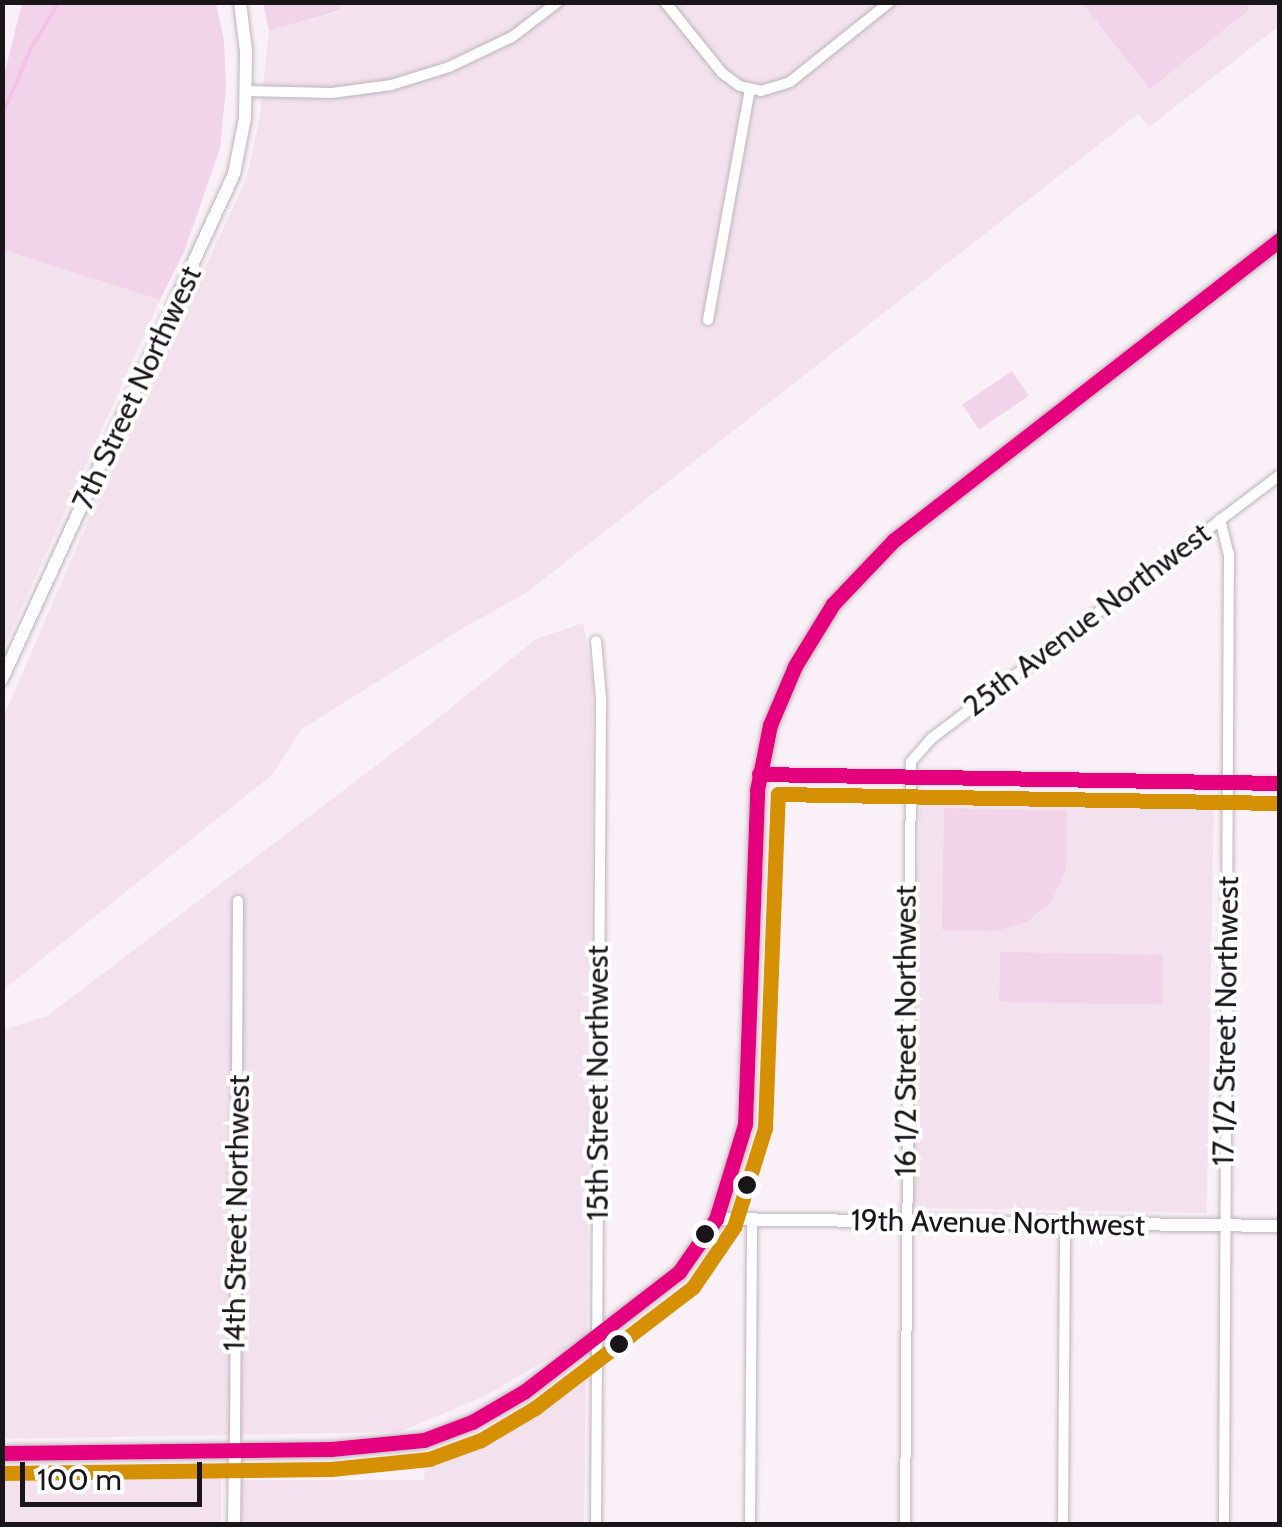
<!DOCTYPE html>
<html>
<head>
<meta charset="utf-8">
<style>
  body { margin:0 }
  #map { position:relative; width:1282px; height:1527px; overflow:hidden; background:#faf0f7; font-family:Cabin,sans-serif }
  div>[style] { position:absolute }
  .built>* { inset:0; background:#f3e2ee; transform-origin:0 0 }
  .green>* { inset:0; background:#f2d4ea; transform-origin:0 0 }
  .stream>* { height:4px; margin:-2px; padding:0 2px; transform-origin:2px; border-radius:2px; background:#f5c1e8 }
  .roads { filter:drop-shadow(0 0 2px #bcb5ba) drop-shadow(0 0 2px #bcb5ba) }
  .minor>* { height:10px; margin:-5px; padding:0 5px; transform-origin:5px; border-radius:5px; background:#fefdfe }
  .tertiary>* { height:12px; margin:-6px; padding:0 6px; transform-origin:6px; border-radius:6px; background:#fefdfe }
  .secondary>* { height:15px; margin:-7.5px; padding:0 7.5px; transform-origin:7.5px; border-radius:7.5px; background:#fefdfe }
  .bus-1>* { height:15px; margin:-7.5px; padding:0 7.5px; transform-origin:7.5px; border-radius:7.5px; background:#e5007d }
  .bus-2>* { height:15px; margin:-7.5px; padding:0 7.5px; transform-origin:7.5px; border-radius:7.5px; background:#d69004 }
  .dots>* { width:28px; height:28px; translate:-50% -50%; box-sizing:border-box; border:5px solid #fff; border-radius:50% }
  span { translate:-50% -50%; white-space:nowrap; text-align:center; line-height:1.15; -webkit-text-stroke:8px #fff; paint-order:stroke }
  .street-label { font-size:30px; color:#1a1519 }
  .frame { position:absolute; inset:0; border:5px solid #1a1519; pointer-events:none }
  .scale { position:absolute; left:20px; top:1462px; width:182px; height:45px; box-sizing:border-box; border:5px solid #1a1519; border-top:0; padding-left:12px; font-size:30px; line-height:35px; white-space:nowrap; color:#1a1519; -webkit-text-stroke:8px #fff; paint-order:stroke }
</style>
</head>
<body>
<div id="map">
  <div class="built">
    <i style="clip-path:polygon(344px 2px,1279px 3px,1279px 26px,1149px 127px,1138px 114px,526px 593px,463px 628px,302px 729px,272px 775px,3px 990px,3px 718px,98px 498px,247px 177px,260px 116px,269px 31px,338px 12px)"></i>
    <i style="clip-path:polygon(3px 250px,160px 300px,3px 650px)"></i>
    <i style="clip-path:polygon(583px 623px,593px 683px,587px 1336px,485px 1396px,399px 1432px,3px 1439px,2px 1030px,47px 1016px,432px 723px,536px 639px)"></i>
    <i style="left:920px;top:794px;width:294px;height:414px;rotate:1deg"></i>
    <i style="clip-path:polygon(586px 1371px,584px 1524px,236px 1524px,236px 1480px,424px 1480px,426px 1454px,507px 1423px)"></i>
    <i style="clip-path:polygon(221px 1464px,221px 1524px,3px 1524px,3px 1481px,110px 1481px,111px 1465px)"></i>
  </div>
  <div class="green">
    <i style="clip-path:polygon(22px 3px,216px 3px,224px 41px,226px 89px,220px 148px,184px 252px,160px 300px,3px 250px,3px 80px)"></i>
    <i style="clip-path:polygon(263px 3px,263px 2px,344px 3px,338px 11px,269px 31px)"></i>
    <i style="clip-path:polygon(1245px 3px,1250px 9px,1150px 89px,1082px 3px)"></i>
    <i style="left:1012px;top:371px;width:30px;height:60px;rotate:56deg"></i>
    <i style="clip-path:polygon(944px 808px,1067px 811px,1066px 869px,1052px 901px,1027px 922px,996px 931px,942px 930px)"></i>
    <i style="left:1000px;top:952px;width:163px;height:50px;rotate:1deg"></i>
  </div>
  <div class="stream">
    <i style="left:2px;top:116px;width:72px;rotate:-67deg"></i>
    <i style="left:30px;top:50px;width:56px;rotate:-58.9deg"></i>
  </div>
  <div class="roads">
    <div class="minor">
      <i style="left:665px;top:2px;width:91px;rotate:51.2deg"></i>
      <i style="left:722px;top:73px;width:22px;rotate:36deg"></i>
      <i style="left:740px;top:86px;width:22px;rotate:13deg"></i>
      <i style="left:761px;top:91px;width:30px;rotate:-17deg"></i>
      <i style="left:790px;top:82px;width:128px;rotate:-38.7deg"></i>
      <i style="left:246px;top:91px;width:86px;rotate:1.3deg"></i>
      <i style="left:332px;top:93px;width:60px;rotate:-7.7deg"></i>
      <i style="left:391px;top:85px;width:61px;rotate:-17.2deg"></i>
      <i style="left:449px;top:67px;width:70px;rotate:-25.5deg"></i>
      <i style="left:512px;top:37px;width:58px;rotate:-37.3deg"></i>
      <i style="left:708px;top:320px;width:235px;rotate:-79.7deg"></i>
      <i style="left:1220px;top:519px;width:36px;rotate:76deg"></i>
      <i style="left:1229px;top:554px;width:970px;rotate:90.3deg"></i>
      <i style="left:759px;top:774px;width:521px;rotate:0.99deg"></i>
      <i style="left:235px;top:1449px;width:548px;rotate:-89.69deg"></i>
      <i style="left:596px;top:1524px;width:826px;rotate:-89.65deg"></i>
      <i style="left:601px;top:698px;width:57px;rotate:-95deg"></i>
      <i style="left:750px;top:1524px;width:303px;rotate:-89.6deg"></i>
      <i style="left:905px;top:1524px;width:762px;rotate:-89.55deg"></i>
      <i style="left:911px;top:762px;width:32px;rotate:-49deg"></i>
      <i style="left:932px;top:738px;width:436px;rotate:-37.1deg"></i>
      <i style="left:1063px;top:1524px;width:300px;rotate:-89.6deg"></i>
    </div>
    <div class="tertiary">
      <i style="left:2px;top:679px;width:556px;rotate:-65.33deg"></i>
      <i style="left:234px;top:174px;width:57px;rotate:-78.9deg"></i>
      <i style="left:245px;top:118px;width:67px;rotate:-89.1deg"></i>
      <i style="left:246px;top:51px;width:49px;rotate:-97deg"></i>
      <i style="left:716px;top:1219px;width:564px;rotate:0.71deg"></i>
      <i style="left:234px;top:1524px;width:75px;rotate:-89.2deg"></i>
    </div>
    <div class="secondary">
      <i style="left:2px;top:1453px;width:329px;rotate:-0.7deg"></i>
      <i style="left:331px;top:1449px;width:93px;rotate:-5.5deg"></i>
      <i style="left:424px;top:1440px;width:51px;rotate:-20.6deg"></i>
      <i style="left:472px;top:1422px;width:61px;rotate:-30.3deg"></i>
      <i style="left:525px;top:1391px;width:195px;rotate:-37.7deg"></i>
      <i style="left:679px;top:1272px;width:65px;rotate:-55.1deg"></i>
      <i style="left:716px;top:1219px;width:99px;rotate:-73deg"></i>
      <i style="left:745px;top:1124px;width:334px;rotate:-87.9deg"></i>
      <i style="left:757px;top:790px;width:66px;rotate:-78.7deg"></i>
      <i style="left:770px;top:725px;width:64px;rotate:-67deg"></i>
      <i style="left:795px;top:666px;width:73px;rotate:-58.5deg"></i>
      <i style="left:833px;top:604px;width:88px;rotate:-46.4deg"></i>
      <i style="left:894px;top:540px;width:489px;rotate:-37.9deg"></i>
    </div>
  </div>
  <div class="bus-1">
    <i style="left:759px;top:774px;width:521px;rotate:0.99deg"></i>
    <i style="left:2px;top:1453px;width:329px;rotate:-0.7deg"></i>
    <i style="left:331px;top:1449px;width:93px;rotate:-5.5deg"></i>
    <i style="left:424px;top:1440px;width:51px;rotate:-20.6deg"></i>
    <i style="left:472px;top:1422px;width:61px;rotate:-30.3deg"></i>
    <i style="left:525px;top:1391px;width:195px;rotate:-37.7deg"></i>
    <i style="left:679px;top:1272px;width:65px;rotate:-55.1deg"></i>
    <i style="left:716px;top:1219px;width:99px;rotate:-73deg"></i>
    <i style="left:745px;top:1124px;width:334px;rotate:-87.9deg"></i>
    <i style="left:757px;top:790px;width:66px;rotate:-78.7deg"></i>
    <i style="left:770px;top:725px;width:64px;rotate:-67deg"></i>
    <i style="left:795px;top:666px;width:73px;rotate:-58.5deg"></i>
    <i style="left:833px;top:604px;width:88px;rotate:-46.4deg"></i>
    <i style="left:894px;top:540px;width:489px;rotate:-37.9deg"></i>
  </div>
  <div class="bus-2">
    <i style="left:2px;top:1473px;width:329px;rotate:-0.7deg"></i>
    <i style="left:331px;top:1469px;width:99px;rotate:-5.8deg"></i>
    <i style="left:429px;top:1459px;width:55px;rotate:-20.1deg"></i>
    <i style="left:481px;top:1440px;width:63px;rotate:-30.7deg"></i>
    <i style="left:535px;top:1408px;width:199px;rotate:-37.4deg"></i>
    <i style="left:693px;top:1287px;width:73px;rotate:-55.7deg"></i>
    <i style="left:734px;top:1227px;width:104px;rotate:-72.6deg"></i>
    <i style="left:765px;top:1128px;width:334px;rotate:-87.8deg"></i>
    <i style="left:778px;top:794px;width:502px;rotate:1.03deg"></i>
  </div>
  <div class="dots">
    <i style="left:747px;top:1185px;background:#1a1519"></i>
    <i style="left:705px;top:1234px;background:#1a1519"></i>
    <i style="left:619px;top:1344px;background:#1a1519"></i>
  </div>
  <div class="street-label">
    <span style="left:137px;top:388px;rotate:-65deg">7th Street Northwest</span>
    <span style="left:1087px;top:620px;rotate:-37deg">25th Avenue Northwest</span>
    <span style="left:1226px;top:1021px;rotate:-89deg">17 1/2 Street Northwest</span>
    <span style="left:906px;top:1031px;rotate:-90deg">16 1/2 Street Northwest</span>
    <span style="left:598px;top:1083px;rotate:-90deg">15th Street Northwest</span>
    <span style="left:237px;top:1213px;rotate:-89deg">14th Street Northwest</span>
    <span style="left:998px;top:1223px;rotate:1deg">19th Avenue Northwest</span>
  </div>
  <div class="frame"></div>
  <div class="scale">100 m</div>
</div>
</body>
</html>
